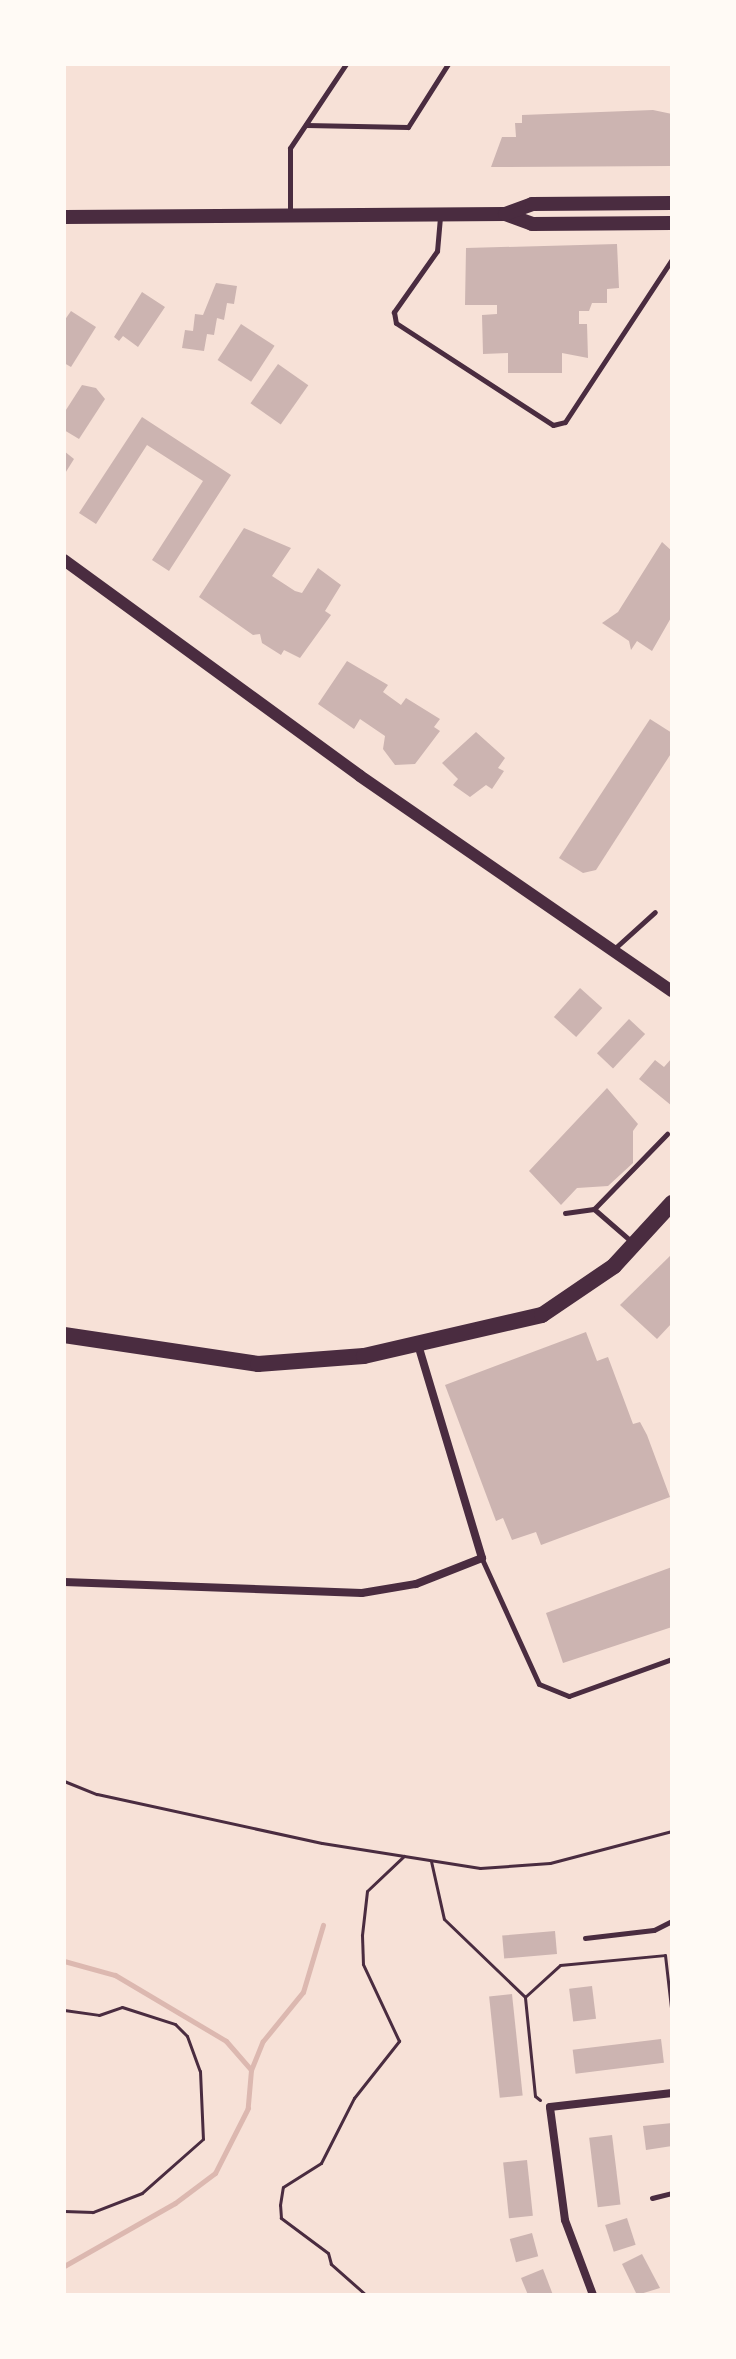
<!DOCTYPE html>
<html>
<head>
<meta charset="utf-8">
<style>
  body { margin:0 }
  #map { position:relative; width:736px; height:2359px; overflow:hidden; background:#f7e1d7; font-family:Roboto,sans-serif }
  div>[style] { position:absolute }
  .stream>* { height:5px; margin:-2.5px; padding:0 2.5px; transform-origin:2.5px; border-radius:2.5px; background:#dcb8b0 }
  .building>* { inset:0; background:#ccb4b1; transform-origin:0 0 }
  .path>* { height:3px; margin:-1.5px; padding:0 1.5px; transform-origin:1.5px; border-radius:1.5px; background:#4a2c40 }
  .service>* { height:5px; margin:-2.5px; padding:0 2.5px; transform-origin:2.5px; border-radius:2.5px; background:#4a2c40 }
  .minor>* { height:8px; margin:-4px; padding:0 4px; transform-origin:4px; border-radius:4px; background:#4a2c40 }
  .tertiary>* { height:12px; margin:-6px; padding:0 6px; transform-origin:6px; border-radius:6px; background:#4a2c40 }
  .secondary>* { height:14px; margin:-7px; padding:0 7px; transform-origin:7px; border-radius:7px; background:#4a2c40 }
  .primary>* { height:16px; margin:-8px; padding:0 8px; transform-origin:8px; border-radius:8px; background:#4a2c40 }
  span { translate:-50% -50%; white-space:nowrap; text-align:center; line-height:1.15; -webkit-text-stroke:8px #fffaf5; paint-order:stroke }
  .frame { position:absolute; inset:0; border:66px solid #fffaf5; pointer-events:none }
</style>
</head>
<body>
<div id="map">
  <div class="stream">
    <i style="left:64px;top:1961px;width:53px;rotate:15.4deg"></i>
    <i style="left:115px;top:1975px;width:129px;rotate:30.7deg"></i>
    <i style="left:226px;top:2041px;width:38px;rotate:49deg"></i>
    <i style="left:251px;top:2070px;width:38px;rotate:95deg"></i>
    <i style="left:248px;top:2108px;width:73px;rotate:116.9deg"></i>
    <i style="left:215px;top:2173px;width:50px;rotate:143.1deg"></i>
    <i style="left:175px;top:2203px;width:128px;rotate:150.4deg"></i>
    <i style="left:251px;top:2070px;width:31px;rotate:-68deg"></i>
    <i style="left:263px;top:2041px;width:63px;rotate:-50.8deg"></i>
    <i style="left:303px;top:1992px;width:70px;rotate:-73.4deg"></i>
  </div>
  <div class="building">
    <i style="clip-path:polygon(653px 110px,672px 114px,672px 166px,491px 167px,502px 137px,516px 137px,515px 123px,522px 123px,522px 115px)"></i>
    <i style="clip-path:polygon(617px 244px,619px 288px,607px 289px,607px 303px,592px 303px,589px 311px,579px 311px,579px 324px,587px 324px,588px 358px,562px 353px,562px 373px,508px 373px,508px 353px,483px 354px,482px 315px,497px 314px,497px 305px,465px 305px,466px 248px)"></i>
    <i style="clip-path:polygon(216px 283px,237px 286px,234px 304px,227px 303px,224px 320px,217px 318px,214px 335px,207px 334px,204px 351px,182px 348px,185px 330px,193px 331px,195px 314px,203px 315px)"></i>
    <i style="clip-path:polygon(142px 292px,165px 307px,138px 347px,123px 336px,119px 341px,114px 337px)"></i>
    <i style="clip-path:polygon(71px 311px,96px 327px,71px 367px,64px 363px,64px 321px)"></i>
    <i style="left:241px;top:324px;width:40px;height:43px;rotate:33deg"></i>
    <i style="left:278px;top:364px;width:37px;height:48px;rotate:35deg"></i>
    <i style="clip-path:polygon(82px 385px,96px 388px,105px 399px,79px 439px,64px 430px,64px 413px)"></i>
    <i style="clip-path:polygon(142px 417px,231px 475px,169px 571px,152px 560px,203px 481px,147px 445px,96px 524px,79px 513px)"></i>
    <i style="clip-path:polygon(64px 451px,74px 459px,64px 475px)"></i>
    <i style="clip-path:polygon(244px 528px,291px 548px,272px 576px,295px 591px,302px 593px,318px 568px,341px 585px,325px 611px,331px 615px,300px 658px,284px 650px,281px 655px,262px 643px,260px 634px,253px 635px,199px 597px)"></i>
    <i style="clip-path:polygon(662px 542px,672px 551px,672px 616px,652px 651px,637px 641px,631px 650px,629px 641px,602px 623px,618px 612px)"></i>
    <i style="clip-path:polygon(347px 661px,388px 685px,383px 692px,401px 705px,406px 698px,440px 719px,434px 727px,440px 731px,415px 764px,395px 765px,383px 749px,385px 736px,360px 719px,354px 729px,318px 704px)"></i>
    <i style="clip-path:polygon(650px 719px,672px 733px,672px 752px,596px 870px,583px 873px,559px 858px)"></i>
    <i style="clip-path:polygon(476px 732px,505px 758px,498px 768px,504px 771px,492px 789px,486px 785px,470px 797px,453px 785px,458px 779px,442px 763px)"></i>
    <i style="left:580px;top:988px;width:30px;height:39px;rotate:42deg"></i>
    <i style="left:629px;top:1019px;width:22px;height:47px;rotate:43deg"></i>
    <i style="clip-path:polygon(672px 1058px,672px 1106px,639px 1079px,655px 1060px,664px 1067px)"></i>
    <i style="clip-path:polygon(607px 1088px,638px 1124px,633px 1131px,633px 1163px,608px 1186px,577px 1188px,561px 1205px,529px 1171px)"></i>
    <i style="clip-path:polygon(672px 1254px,672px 1323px,657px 1339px,620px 1305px)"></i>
    <i style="clip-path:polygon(586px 1332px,597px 1361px,608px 1357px,633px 1424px,640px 1422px,647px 1435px,670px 1497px,541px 1545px,536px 1532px,512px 1540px,503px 1518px,496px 1521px,445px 1385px)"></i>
    <i style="clip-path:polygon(672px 1567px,672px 1627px,563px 1663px,546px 1613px)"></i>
    <i style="left:555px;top:1931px;width:23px;height:53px;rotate:85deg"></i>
    <i style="left:592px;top:1986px;width:33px;height:23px;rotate:83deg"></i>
    <i style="left:512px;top:1994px;width:102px;height:23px;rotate:84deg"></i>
    <i style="left:661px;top:2039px;width:24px;height:89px;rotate:83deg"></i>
    <i style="clip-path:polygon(672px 2123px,672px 2146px,646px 2150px,643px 2126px)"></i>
    <i style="left:612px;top:2135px;width:70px;height:23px;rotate:83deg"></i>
    <i style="left:527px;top:2160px;width:56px;height:24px;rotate:84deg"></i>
    <i style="left:627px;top:2218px;width:28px;height:23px;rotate:72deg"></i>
    <i style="left:532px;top:2233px;width:24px;height:23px;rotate:75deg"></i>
    <i style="clip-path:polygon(642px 2254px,660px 2288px,637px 2295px,622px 2264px)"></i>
    <i style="clip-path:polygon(543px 2269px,553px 2295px,528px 2295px,521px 2278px)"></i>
  </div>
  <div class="path">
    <i style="left:64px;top:1781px;width:35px;rotate:22deg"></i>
    <i style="left:97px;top:1794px;width:230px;rotate:12.3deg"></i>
    <i style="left:322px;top:1843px;width:160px;rotate:9deg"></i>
    <i style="left:480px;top:1868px;width:70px;rotate:-4.1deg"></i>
    <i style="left:550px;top:1863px;width:126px;rotate:-14.7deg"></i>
    <i style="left:431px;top:1861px;width:59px;rotate:77.4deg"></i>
    <i style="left:444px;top:1919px;width:112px;rotate:43.9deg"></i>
    <i style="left:64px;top:2010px;width:35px;rotate:8deg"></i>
    <i style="left:99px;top:2015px;width:24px;rotate:-19deg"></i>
    <i style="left:122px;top:2007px;width:56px;rotate:17.8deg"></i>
    <i style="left:175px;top:2024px;width:17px;rotate:45deg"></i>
    <i style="left:187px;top:2036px;width:37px;rotate:70deg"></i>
    <i style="left:200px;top:2071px;width:68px;rotate:87.5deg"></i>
    <i style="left:203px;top:2139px;width:81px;rotate:138.5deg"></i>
    <i style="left:142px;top:2193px;width:53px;rotate:158.8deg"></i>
    <i style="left:93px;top:2212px;width:29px;rotate:-178deg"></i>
    <i style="left:540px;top:2100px;width:6px;rotate:-141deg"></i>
    <i style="left:535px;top:2096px;width:100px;rotate:-95.8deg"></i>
    <i style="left:525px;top:1997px;width:47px;rotate:-42.4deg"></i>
    <i style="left:560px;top:1965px;width:105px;rotate:-5.4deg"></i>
    <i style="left:665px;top:1955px;width:61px;rotate:83.5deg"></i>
    <i style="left:366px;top:2295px;width:47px;rotate:-138.5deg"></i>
    <i style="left:331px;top:2264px;width:11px;rotate:-105deg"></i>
    <i style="left:328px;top:2253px;width:59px;rotate:-143.3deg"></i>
    <i style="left:281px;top:2218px;width:13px;rotate:-94deg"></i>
    <i style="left:280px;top:2205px;width:18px;rotate:-81deg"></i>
    <i style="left:283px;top:2187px;width:45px;rotate:-32.3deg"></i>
    <i style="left:321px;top:2163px;width:73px;rotate:-63.1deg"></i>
    <i style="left:354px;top:2098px;width:73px;rotate:-51.7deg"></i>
    <i style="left:399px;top:2041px;width:85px;rotate:-115.1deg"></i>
    <i style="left:363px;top:1964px;width:29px;rotate:-92deg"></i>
    <i style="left:362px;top:1935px;width:44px;rotate:-83.5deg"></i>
    <i style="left:367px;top:1891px;width:51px;rotate:-43.4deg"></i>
  </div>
  <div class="service">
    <i style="left:306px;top:125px;width:102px;rotate:1.1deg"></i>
    <i style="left:408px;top:127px;width:75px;rotate:-57.6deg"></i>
    <i style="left:290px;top:214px;width:66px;rotate:-90deg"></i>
    <i style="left:290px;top:148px;width:101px;rotate:-56.3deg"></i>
    <i style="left:440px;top:217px;width:34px;rotate:95deg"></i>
    <i style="left:437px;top:251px;width:75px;rotate:125.2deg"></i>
    <i style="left:394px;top:312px;width:11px;rotate:80deg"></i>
    <i style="left:396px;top:323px;width:187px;rotate:33deg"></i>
    <i style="left:553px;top:425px;width:12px;rotate:-14deg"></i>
    <i style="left:565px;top:422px;width:195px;rotate:-56.7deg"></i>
    <i style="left:614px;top:949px;width:55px;rotate:-42.1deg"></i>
    <i style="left:594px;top:1209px;width:105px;rotate:-45.8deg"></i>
    <i style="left:565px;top:1213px;width:29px;rotate:-8deg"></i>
    <i style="left:594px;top:1209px;width:49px;rotate:40.9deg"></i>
    <i style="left:482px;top:1559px;width:137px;rotate:65.5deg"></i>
    <i style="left:539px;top:1684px;width:32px;rotate:22deg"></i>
    <i style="left:569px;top:1696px;width:109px;rotate:-19.8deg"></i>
    <i style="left:585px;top:1938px;width:69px;rotate:-6.6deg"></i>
    <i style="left:654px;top:1930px;width:20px;rotate:-27deg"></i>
    <i style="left:652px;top:2198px;width:21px;rotate:-14deg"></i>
  </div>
  <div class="minor">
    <i style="left:64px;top:1582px;width:298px;rotate:2.1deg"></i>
    <i style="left:362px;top:1593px;width:55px;rotate:-9.5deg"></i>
    <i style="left:416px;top:1584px;width:71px;rotate:-21.5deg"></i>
    <i style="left:482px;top:1558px;width:223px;rotate:-106.7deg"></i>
    <i style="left:593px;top:2295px;width:80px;rotate:-110.5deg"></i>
    <i style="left:565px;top:2220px;width:114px;rotate:-97.6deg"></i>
    <i style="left:550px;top:2107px;width:123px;rotate:-6.5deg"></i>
  </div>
  <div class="tertiary">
    <i style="left:64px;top:560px;width:366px;rotate:36.1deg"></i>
    <i style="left:360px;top:776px;width:379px;rotate:34.6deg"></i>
  </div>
  <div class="secondary">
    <i style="left:505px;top:214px;width:29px;rotate:20deg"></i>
    <i style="left:532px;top:224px;width:140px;rotate:-0.4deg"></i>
    <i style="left:64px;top:217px;width:441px;rotate:-0.4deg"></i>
    <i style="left:505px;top:214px;width:29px;rotate:-20deg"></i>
    <i style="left:532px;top:204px;width:140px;rotate:-0.4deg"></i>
  </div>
  <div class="primary">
    <i style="left:64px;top:1335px;width:196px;rotate:8.5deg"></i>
    <i style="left:258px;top:1364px;width:106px;rotate:-4.3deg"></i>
    <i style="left:364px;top:1356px;width:183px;rotate:-13deg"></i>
    <i style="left:542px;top:1315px;width:87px;rotate:-34.2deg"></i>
    <i style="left:614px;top:1266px;width:86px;rotate:-47.4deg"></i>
  </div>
  <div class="frame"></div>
</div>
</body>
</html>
